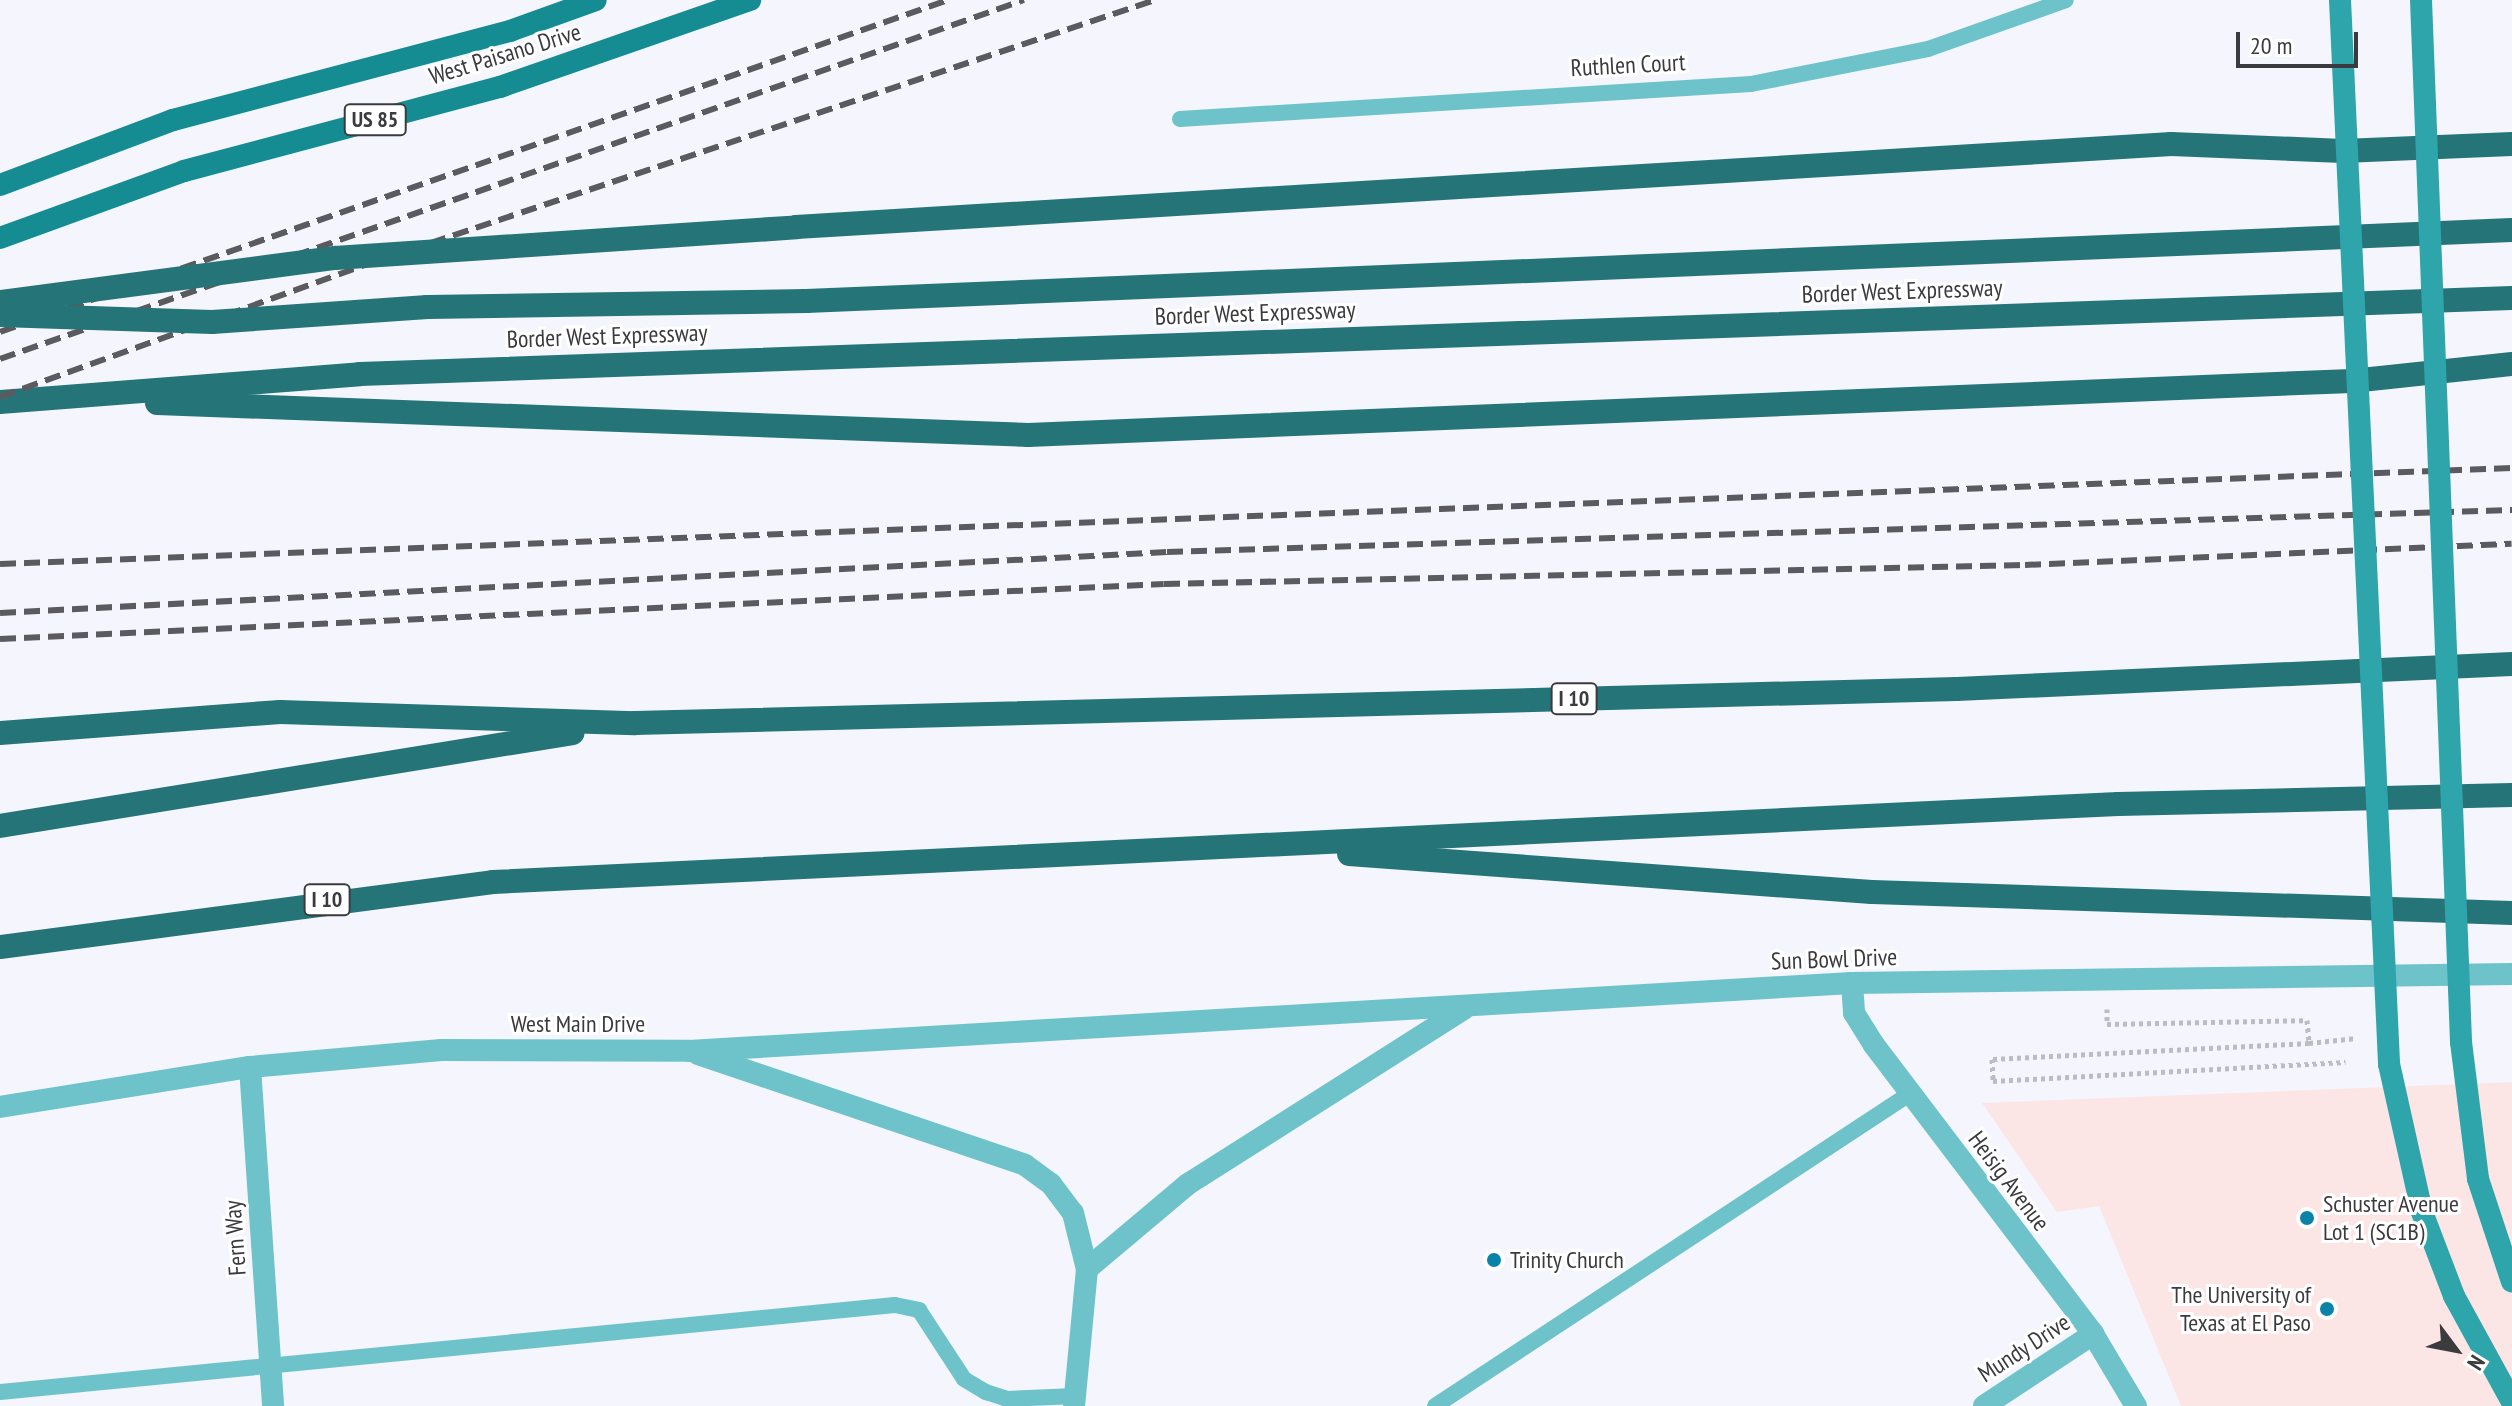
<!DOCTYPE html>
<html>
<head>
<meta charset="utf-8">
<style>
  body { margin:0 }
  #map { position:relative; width:2512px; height:1406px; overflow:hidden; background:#f5f5fe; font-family:"PT Sans Narrow",sans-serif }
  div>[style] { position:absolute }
  .education>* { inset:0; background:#fce6e5 }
  .path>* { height:5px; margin-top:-2.5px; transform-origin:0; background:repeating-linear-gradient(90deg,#bcbcc3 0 4px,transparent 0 8px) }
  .service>* { height:16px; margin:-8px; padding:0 8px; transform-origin:8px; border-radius:8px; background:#6dc3c9 }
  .minor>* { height:22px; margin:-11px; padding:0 11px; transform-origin:11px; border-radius:11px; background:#6dc3c9 }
  .tertiary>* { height:22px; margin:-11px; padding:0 11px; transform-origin:11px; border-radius:11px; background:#6dc3c9 }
  .primary>* { height:22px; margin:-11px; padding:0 11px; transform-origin:11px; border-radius:11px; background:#158c92 }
  .motorway>* { height:24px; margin:-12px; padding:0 12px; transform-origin:12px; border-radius:12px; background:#257478 }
  .rail>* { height:6px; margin-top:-3px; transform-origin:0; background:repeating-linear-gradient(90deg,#5a5a5f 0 16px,transparent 0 24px) }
  .secondary-bridge>* { height:22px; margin:-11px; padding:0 11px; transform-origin:11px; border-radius:11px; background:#2da5ab }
  .motorway-bridge>* { height:24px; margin:-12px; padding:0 12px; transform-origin:12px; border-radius:12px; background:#257478 }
  .dots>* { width:22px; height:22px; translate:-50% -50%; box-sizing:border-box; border:4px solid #fff; border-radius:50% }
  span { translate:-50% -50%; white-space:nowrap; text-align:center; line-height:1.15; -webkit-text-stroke:6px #fff; paint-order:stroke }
  .shield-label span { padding:2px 6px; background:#fff; border:2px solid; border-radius:6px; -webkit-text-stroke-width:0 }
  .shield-label { font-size:22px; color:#3b3b3f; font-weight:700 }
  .street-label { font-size:24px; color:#3b3b3f }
  .poi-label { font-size:24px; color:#3b3b3f }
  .left { translate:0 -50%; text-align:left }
  .right { translate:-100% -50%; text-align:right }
  .north { position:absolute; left:2416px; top:1310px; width:80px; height:80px; -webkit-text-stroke:6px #fff; paint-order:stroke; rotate:122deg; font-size:22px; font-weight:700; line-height:32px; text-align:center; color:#3b3b3f }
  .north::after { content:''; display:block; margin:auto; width:28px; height:36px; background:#3b3b3f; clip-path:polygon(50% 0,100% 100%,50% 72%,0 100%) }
  .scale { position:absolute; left:2236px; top:32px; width:122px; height:36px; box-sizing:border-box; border:4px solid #3b3b3f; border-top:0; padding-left:10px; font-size:24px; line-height:28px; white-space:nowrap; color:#3b3b3f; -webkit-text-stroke:6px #fff; paint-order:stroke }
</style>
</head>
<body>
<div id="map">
  <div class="education">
    <i style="clip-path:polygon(2512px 1082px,2512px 1406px,2181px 1406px,2099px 1206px,2057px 1212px,1982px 1103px)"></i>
  </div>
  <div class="path">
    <i style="left:2107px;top:1009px;width:15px;rotate:90deg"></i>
    <i style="left:2107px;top:1024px;width:200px;rotate:-1.1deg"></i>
    <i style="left:2307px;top:1020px;width:23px;rotate:85deg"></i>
    <i style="left:2309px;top:1043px;width:317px;rotate:177.1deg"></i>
    <i style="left:1992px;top:1059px;width:22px;rotate:87deg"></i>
    <i style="left:1993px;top:1081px;width:353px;rotate:-3.1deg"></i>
    <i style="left:2309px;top:1043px;width:48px;rotate:-5.9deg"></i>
  </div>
  <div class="service">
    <i style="left:1180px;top:119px;width:572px;rotate:-3.51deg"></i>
    <i style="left:1751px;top:84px;width:180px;rotate:-11.2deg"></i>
    <i style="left:1928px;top:49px;width:146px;rotate:-19.5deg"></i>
    <i style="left:0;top:1392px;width:899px;rotate:-5.55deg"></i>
    <i style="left:895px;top:1305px;width:25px;rotate:12deg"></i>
    <i style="left:919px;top:1310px;width:82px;rotate:56.9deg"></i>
    <i style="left:964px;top:1379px;width:26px;rotate:31deg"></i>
    <i style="left:986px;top:1392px;width:22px;rotate:18deg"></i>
    <i style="left:1007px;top:1399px;width:68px;rotate:-2.5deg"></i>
    <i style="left:1435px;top:1406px;width:570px;rotate:-33.33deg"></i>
  </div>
  <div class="minor">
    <i style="left:1852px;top:983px;width:30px;rotate:86deg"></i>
    <i style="left:1854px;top:1013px;width:38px;rotate:58deg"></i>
    <i style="left:1874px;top:1045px;width:363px;rotate:52.8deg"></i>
    <i style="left:2093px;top:1334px;width:84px;rotate:59.2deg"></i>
    <i style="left:250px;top:1067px;width:340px;rotate:86.1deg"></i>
    <i style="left:1984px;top:1406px;width:131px;rotate:-33.4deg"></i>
  </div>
  <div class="tertiary">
    <i style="left:698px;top:1054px;width:345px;rotate:18.7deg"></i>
    <i style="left:1025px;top:1165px;width:32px;rotate:36deg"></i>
    <i style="left:1051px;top:1184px;width:36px;rotate:53deg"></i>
    <i style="left:1073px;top:1213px;width:58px;rotate:76deg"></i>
    <i style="left:1087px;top:1269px;width:138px;rotate:95.4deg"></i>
    <i style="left:0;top:1107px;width:253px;rotate:-9.1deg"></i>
    <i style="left:250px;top:1067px;width:192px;rotate:-5.1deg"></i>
    <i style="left:441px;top:1050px;width:248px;rotate:0.2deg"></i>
    <i style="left:689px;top:1051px;width:1165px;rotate:-3.35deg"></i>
    <i style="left:1852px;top:983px;width:660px;rotate:-0.78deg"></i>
    <i style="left:1087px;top:1269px;width:132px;rotate:-40.1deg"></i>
    <i style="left:1188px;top:1184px;width:327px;rotate:-32.4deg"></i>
  </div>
  <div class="primary">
    <i style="left:0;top:185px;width:185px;rotate:-20.6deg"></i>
    <i style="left:173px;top:120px;width:349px;rotate:-14.8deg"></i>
    <i style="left:510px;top:31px;width:91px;rotate:-19.8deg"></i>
    <i style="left:0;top:238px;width:196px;rotate:-20deg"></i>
    <i style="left:184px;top:171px;width:327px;rotate:-14.9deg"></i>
    <i style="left:500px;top:87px;width:265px;rotate:-19.2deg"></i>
  </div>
  <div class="motorway">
    <i style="left:796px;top:227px;width:1378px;rotate:-3.45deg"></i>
    <i style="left:2171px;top:144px;width:172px;rotate:2.3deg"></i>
    <i style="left:2343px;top:151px;width:169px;rotate:-2.4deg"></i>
    <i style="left:806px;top:301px;width:1707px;rotate:-2.38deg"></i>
    <i style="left:0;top:402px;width:361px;rotate:-4.4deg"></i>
    <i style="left:360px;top:374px;width:2153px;rotate:-2.02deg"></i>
    <i style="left:157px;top:403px;width:872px;rotate:2.1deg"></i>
    <i style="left:1028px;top:435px;width:1325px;rotate:-2.34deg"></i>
    <i style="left:2352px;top:381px;width:161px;rotate:-6.1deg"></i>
    <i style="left:0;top:733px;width:281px;rotate:-4.3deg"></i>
    <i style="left:280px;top:712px;width:355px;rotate:1.8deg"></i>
    <i style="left:635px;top:723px;width:1322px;rotate:-1.47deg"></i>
    <i style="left:1957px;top:689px;width:556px;rotate:-2.58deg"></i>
    <i style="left:0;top:826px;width:580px;rotate:-9.22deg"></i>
    <i style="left:1349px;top:854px;width:524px;rotate:4.16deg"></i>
    <i style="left:1872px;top:892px;width:640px;rotate:1.88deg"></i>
    <i style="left:0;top:947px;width:497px;rotate:-7.5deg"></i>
    <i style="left:493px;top:882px;width:1627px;rotate:-2.75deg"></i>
    <i style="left:2118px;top:804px;width:394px;rotate:-1.3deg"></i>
  </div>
  <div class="rail">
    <i style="left:0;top:332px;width:1004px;rotate:-19.3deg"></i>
    <i style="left:0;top:359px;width:1085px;rotate:-19.32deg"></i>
    <i style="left:0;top:397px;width:385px;rotate:-19.9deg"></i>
    <i style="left:362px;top:266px;width:836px;rotate:-18.54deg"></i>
    <i style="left:0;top:564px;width:2514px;rotate:-2.19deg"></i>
    <i style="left:0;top:613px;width:1169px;rotate:-2.99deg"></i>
    <i style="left:1167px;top:552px;width:1346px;rotate:-1.79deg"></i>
    <i style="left:0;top:639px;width:1165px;rotate:-2.71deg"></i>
    <i style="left:1164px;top:584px;width:861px;rotate:-1.26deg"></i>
    <i style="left:2025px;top:565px;width:487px;rotate:-2.5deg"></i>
  </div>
  <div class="secondary-bridge">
    <i style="left:2340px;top:0;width:1065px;rotate:87.36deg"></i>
    <i style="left:2389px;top:1064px;width:152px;rotate:77.4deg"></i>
    <i style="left:2422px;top:1212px;width:90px;rotate:69.1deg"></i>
    <i style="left:2454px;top:1296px;width:121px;rotate:61.3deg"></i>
    <i style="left:2421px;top:0;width:1043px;rotate:87.8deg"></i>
    <i style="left:2461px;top:1042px;width:138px;rotate:82.9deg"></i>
    <i style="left:2478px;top:1179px;width:108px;rotate:71.7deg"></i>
  </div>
  <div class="motorway-bridge">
    <i style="left:0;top:302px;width:338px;rotate:-7.5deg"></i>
    <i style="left:335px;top:258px;width:462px;rotate:-3.8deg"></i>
    <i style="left:0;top:315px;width:212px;rotate:1.9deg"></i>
    <i style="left:212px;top:322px;width:216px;rotate:-4deg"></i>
    <i style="left:427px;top:307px;width:379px;rotate:-0.9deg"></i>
  </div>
  <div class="dots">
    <i style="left:2307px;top:1218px;background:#0b82a8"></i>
    <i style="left:1494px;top:1260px;background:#0b82a8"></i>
    <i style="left:2327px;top:1309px;background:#0b82a8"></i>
  </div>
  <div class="shield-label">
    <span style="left:375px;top:120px">US 85</span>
    <span style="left:1574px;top:699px">I 10</span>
    <span style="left:327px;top:900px">I 10</span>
  </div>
  <div class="street-label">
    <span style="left:505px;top:54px;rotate:-17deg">West Paisano Drive</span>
    <span style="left:1628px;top:65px;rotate:-3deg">Ruthlen Court</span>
    <span style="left:1902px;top:291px;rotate:-2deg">Border West Expressway</span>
    <span style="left:1255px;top:313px;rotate:-2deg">Border West Expressway</span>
    <span style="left:607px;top:336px;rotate:-2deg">Border West Expressway</span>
    <span style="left:1834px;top:959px;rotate:-2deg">Sun Bowl Drive</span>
    <span style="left:578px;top:1024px">West Main Drive</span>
    <span style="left:2009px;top:1181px;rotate:53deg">Heisig Avenue</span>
    <span style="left:235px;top:1238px;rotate:-94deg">Fern Way</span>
    <span style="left:2024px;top:1348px;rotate:-33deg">Mundy Drive</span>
  </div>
  <div class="poi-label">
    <span class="left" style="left:2323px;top:1218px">Schuster Avenue<br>Lot 1 (SC1B)</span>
    <span class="left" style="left:1510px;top:1260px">Trinity Church</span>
    <span class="right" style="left:2311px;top:1309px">The University of<br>Texas at El Paso</span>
  </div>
  <div class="north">N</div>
  <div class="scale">20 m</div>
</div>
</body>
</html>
